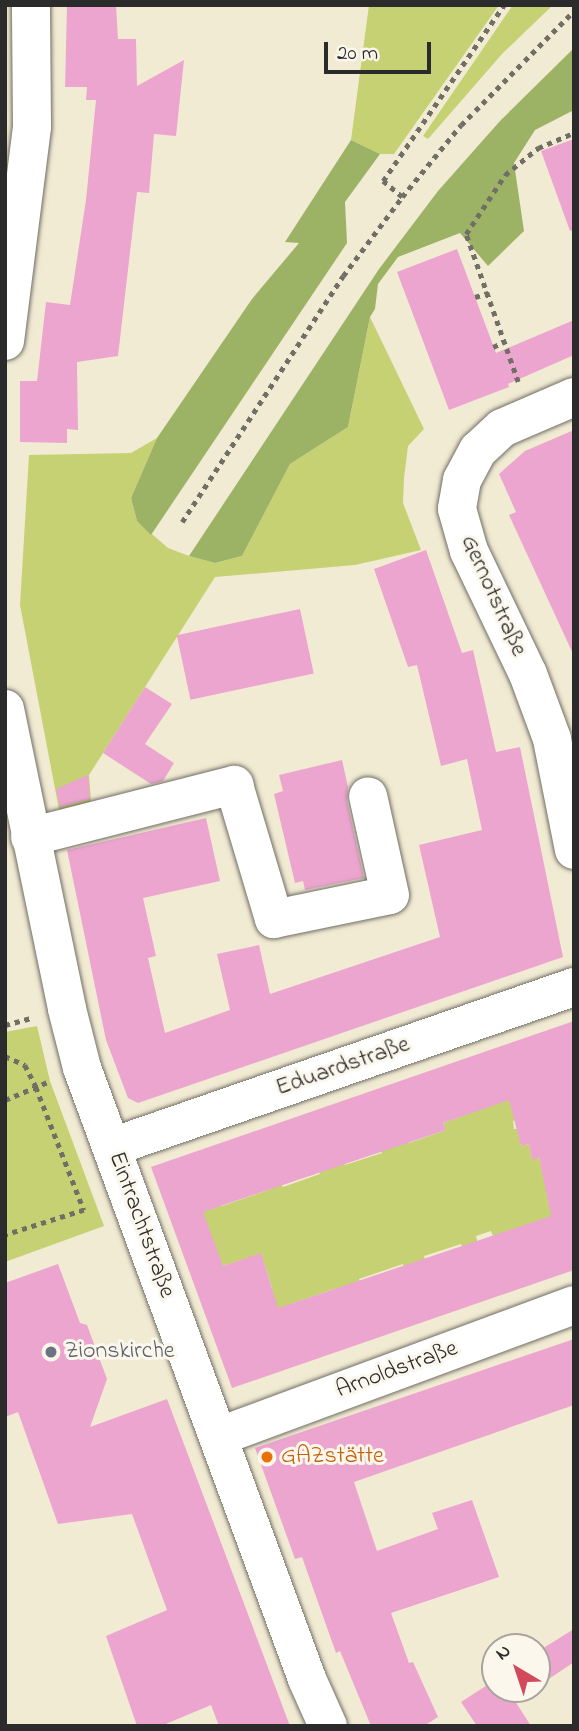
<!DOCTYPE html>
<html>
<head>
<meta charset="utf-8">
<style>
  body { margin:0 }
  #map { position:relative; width:579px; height:1731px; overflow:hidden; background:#f2ebd3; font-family:"Indie Flower",sans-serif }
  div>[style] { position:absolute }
  .green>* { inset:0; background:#c5d173 }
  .forest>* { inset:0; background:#9cb365 }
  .building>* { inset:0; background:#eca5cf; transform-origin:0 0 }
  .path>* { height:4.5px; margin-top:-2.25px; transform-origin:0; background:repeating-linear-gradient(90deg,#716e66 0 5px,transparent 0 10px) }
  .roads { filter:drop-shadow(0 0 2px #716e66) drop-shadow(0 0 2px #716e66) }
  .minor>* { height:38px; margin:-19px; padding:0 19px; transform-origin:19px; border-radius:19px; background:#fff }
  .dots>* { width:19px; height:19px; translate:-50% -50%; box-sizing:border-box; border:4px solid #fbf7ec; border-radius:50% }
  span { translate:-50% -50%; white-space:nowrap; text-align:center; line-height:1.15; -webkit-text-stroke:6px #fbf7ec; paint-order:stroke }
  .street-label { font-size:24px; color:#2b2b2b }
  .worship-label { font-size:24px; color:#5b616d }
  .left { translate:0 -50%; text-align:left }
  .food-label { font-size:24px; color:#c56008 }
  .frame { position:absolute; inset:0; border:7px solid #2b2b2b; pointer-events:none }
  .north { position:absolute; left:481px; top:1633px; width:70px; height:70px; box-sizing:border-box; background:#fbf7ec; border:2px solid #a8a59f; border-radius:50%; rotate:321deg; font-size:19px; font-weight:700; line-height:28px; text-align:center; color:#2b2b2b }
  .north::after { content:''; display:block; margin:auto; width:24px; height:32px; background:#d1495b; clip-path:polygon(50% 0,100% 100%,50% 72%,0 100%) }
  .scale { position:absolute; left:324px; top:42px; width:107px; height:32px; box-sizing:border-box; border:4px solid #2b2b2b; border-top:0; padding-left:9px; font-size:21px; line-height:24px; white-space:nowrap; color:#2b2b2b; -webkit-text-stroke:5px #fbf7ec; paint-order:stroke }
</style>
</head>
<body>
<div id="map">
  <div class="green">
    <i style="clip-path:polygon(369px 5px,499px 5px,394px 154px,380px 154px,351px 140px)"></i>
    <i style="clip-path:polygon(513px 5px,553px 5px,502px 54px,428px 139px,423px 136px)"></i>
    <i style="clip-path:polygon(370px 317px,424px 429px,408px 446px,404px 478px,403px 503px,421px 550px,355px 565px,215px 577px,89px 775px,91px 801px,61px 820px,20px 605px,29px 455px,131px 453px,157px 438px,131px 498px,137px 521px,168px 548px,189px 556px,215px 563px,242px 556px,290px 464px,348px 427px)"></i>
    <i style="clip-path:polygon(37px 1026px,50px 1081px,104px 1226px,5px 1262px,5px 1032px)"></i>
    <i style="clip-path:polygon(517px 1077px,520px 1119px,513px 1121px,514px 1129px,518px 1129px,521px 1146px,529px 1144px,532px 1159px,539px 1157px,555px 1220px,493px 1236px,491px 1231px,476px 1236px,478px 1245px,464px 1251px,461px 1244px,424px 1256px,426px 1264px,405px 1271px,403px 1264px,359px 1279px,361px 1286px,331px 1290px,291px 1304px,265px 1325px,272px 1288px,261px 1254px,216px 1268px,200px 1204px,222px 1206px,271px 1189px,280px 1181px,283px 1187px,320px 1174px,318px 1167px,343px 1158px,345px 1165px,382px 1153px,380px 1146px,406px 1136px,409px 1143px,446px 1130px,443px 1123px,460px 1117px,454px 1099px)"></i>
  </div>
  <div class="forest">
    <i style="clip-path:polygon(574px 48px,574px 110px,535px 130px,514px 163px,524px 231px,488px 266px,460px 233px,398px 257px,378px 284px,375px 309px,370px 317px,348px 427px,290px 464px,242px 556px,215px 563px,189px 556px,379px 269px,438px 191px,500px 121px)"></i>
    <i style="clip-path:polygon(351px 140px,380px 154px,345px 202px,347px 243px,151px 535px,137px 521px,131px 498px,157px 438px,252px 299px,299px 243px,285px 242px)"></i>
  </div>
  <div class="building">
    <i style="clip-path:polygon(67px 5px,116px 5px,118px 39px,136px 39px,137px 86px,184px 60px,176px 136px,154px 134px,149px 193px,137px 192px,118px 356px,77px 362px,78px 430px,67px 429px,67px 443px,20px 442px,20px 381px,37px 381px,46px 302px,70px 305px,86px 200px,96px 100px,86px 100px,87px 87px,65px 87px)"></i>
    <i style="clip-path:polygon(574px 139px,574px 230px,570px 231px,541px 151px)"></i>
    <i style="clip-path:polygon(457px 249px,496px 353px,574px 320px,574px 355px,508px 384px,509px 387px,449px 410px,397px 272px)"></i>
    <i style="clip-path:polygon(574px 430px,574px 656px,509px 515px,516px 512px,499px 474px,525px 451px)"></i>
    <i style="clip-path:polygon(426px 550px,462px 653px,473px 650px,496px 752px,520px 747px,563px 957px,138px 1103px,128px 1098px,106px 1040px,67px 850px,206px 818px,220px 881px,143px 898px,156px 956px,148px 958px,165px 1033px,230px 1010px,217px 954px,259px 945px,270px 994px,440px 937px,419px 845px,482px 830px,467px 759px,441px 766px,417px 665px,408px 667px,374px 569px)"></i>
    <i style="left:300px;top:609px;width:66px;height:126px;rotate:78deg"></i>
    <i style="clip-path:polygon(145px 687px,172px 704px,145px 744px,174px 763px,163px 781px,151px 784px,103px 753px)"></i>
    <i style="clip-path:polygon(342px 760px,348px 787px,347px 801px,364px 878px,305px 890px,303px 881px,295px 883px,274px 794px,283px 791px,279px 775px)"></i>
    <i style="clip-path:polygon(88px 775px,90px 799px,60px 807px,56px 789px)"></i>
    <i style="clip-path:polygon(evenodd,574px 1021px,574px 1270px,232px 1388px,151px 1167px,574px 1021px,509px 1100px,521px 1146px,529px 1144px,532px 1160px,539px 1157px,551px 1216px,278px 1308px,261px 1253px,223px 1266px,203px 1212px,446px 1130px,443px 1123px,509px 1100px)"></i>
    <i style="clip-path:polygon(58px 1264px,80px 1323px,87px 1325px,107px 1379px,90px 1427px,167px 1399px,290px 1726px,219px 1726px,211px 1705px,161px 1726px,137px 1726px,106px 1636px,167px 1610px,132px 1514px,58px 1524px,18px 1412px,5px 1417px,5px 1283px)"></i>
    <i style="clip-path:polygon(574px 1339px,574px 1405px,354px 1482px,377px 1551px,438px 1529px,432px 1513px,472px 1500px,499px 1577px,391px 1613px,409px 1663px,413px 1662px,438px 1717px,424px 1726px,371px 1726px,340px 1651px,336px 1653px,302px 1557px,295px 1559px,255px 1448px)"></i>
    <i style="clip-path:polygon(574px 1629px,574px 1662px,537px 1687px,537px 1652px)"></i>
    <i style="clip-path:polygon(495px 1680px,495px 1689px,534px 1689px,515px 1701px,531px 1726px,477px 1726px,461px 1702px)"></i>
  </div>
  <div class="path">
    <i style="left:402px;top:197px;width:25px;rotate:-140deg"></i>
    <i style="left:383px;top:181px;width:214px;rotate:-55.5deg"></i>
    <i style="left:475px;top:297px;width:14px;rotate:-17deg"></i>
    <i style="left:493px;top:347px;width:14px;rotate:-25deg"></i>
    <i style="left:518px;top:382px;width:157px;rotate:-109.4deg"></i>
    <i style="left:466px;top:234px;width:71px;rotate:-56.5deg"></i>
    <i style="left:505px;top:175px;width:43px;rotate:-39.3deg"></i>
    <i style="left:538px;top:148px;width:39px;rotate:-23deg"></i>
    <i style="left:182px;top:522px;width:294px;rotate:-56.8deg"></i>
    <i style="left:343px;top:276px;width:99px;rotate:-53.2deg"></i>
    <i style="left:402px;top:197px;width:93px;rotate:-50.7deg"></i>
    <i style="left:461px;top:125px;width:161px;rotate:-45.3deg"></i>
    <i style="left:5px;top:1025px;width:27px;rotate:-15deg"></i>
    <i style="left:5px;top:1056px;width:22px;rotate:24deg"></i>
    <i style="left:25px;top:1065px;width:25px;rotate:63deg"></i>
    <i style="left:36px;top:1087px;width:132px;rotate:68.7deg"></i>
    <i style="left:84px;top:1210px;width:83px;rotate:162.4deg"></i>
    <i style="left:5px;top:1100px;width:49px;rotate:-22.9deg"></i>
  </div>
  <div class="roads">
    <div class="minor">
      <i style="left:5px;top:341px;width:216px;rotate:-82.8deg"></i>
      <i style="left:32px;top:127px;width:122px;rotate:-90.5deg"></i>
      <i style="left:574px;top:397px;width:78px;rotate:156.7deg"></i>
      <i style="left:502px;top:428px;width:33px;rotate:137deg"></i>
      <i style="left:478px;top:450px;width:34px;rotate:118deg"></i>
      <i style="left:462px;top:480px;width:29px;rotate:100deg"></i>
      <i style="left:457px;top:509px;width:44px;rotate:74.1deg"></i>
      <i style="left:469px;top:551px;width:136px;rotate:64.4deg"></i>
      <i style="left:528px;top:674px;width:69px;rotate:69.7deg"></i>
      <i style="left:552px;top:739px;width:113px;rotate:78.8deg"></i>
      <i style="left:5px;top:709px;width:306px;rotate:78.3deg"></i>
      <i style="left:67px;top:1009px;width:61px;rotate:75.7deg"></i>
      <i style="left:82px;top:1068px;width:651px;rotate:69.78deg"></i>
      <i style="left:307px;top:1679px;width:51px;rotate:65.9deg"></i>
      <i style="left:30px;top:837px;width:211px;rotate:-14.3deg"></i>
      <i style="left:234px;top:785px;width:140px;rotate:73.4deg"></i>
      <i style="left:274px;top:919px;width:118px;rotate:-11.7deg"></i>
      <i style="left:390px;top:895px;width:101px;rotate:-102.5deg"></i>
      <i style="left:112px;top:1147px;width:489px;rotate:-19.1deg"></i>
      <i style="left:220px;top:1436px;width:377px;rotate:-20.3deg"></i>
    </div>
  </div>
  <div class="dots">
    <i style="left:51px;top:1352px;background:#6b7280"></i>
    <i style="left:267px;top:1457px;background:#e8710a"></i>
  </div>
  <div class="street-label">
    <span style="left:493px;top:596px;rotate:66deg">Gernotstraße</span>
    <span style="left:343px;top:1067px;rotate:-19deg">Eduardstraße</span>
    <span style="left:141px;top:1225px;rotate:70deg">Eintrachtstraße</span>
    <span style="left:397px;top:1370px;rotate:-20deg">Arnoldstraße</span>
  </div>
  <div class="worship-label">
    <span class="left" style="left:65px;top:1352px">Zionskirche</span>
  </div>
  <div class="food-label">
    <span class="left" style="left:281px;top:1457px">GAZstätte</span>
  </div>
  <div class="frame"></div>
  <div class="north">N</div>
  <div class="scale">20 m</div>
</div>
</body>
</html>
